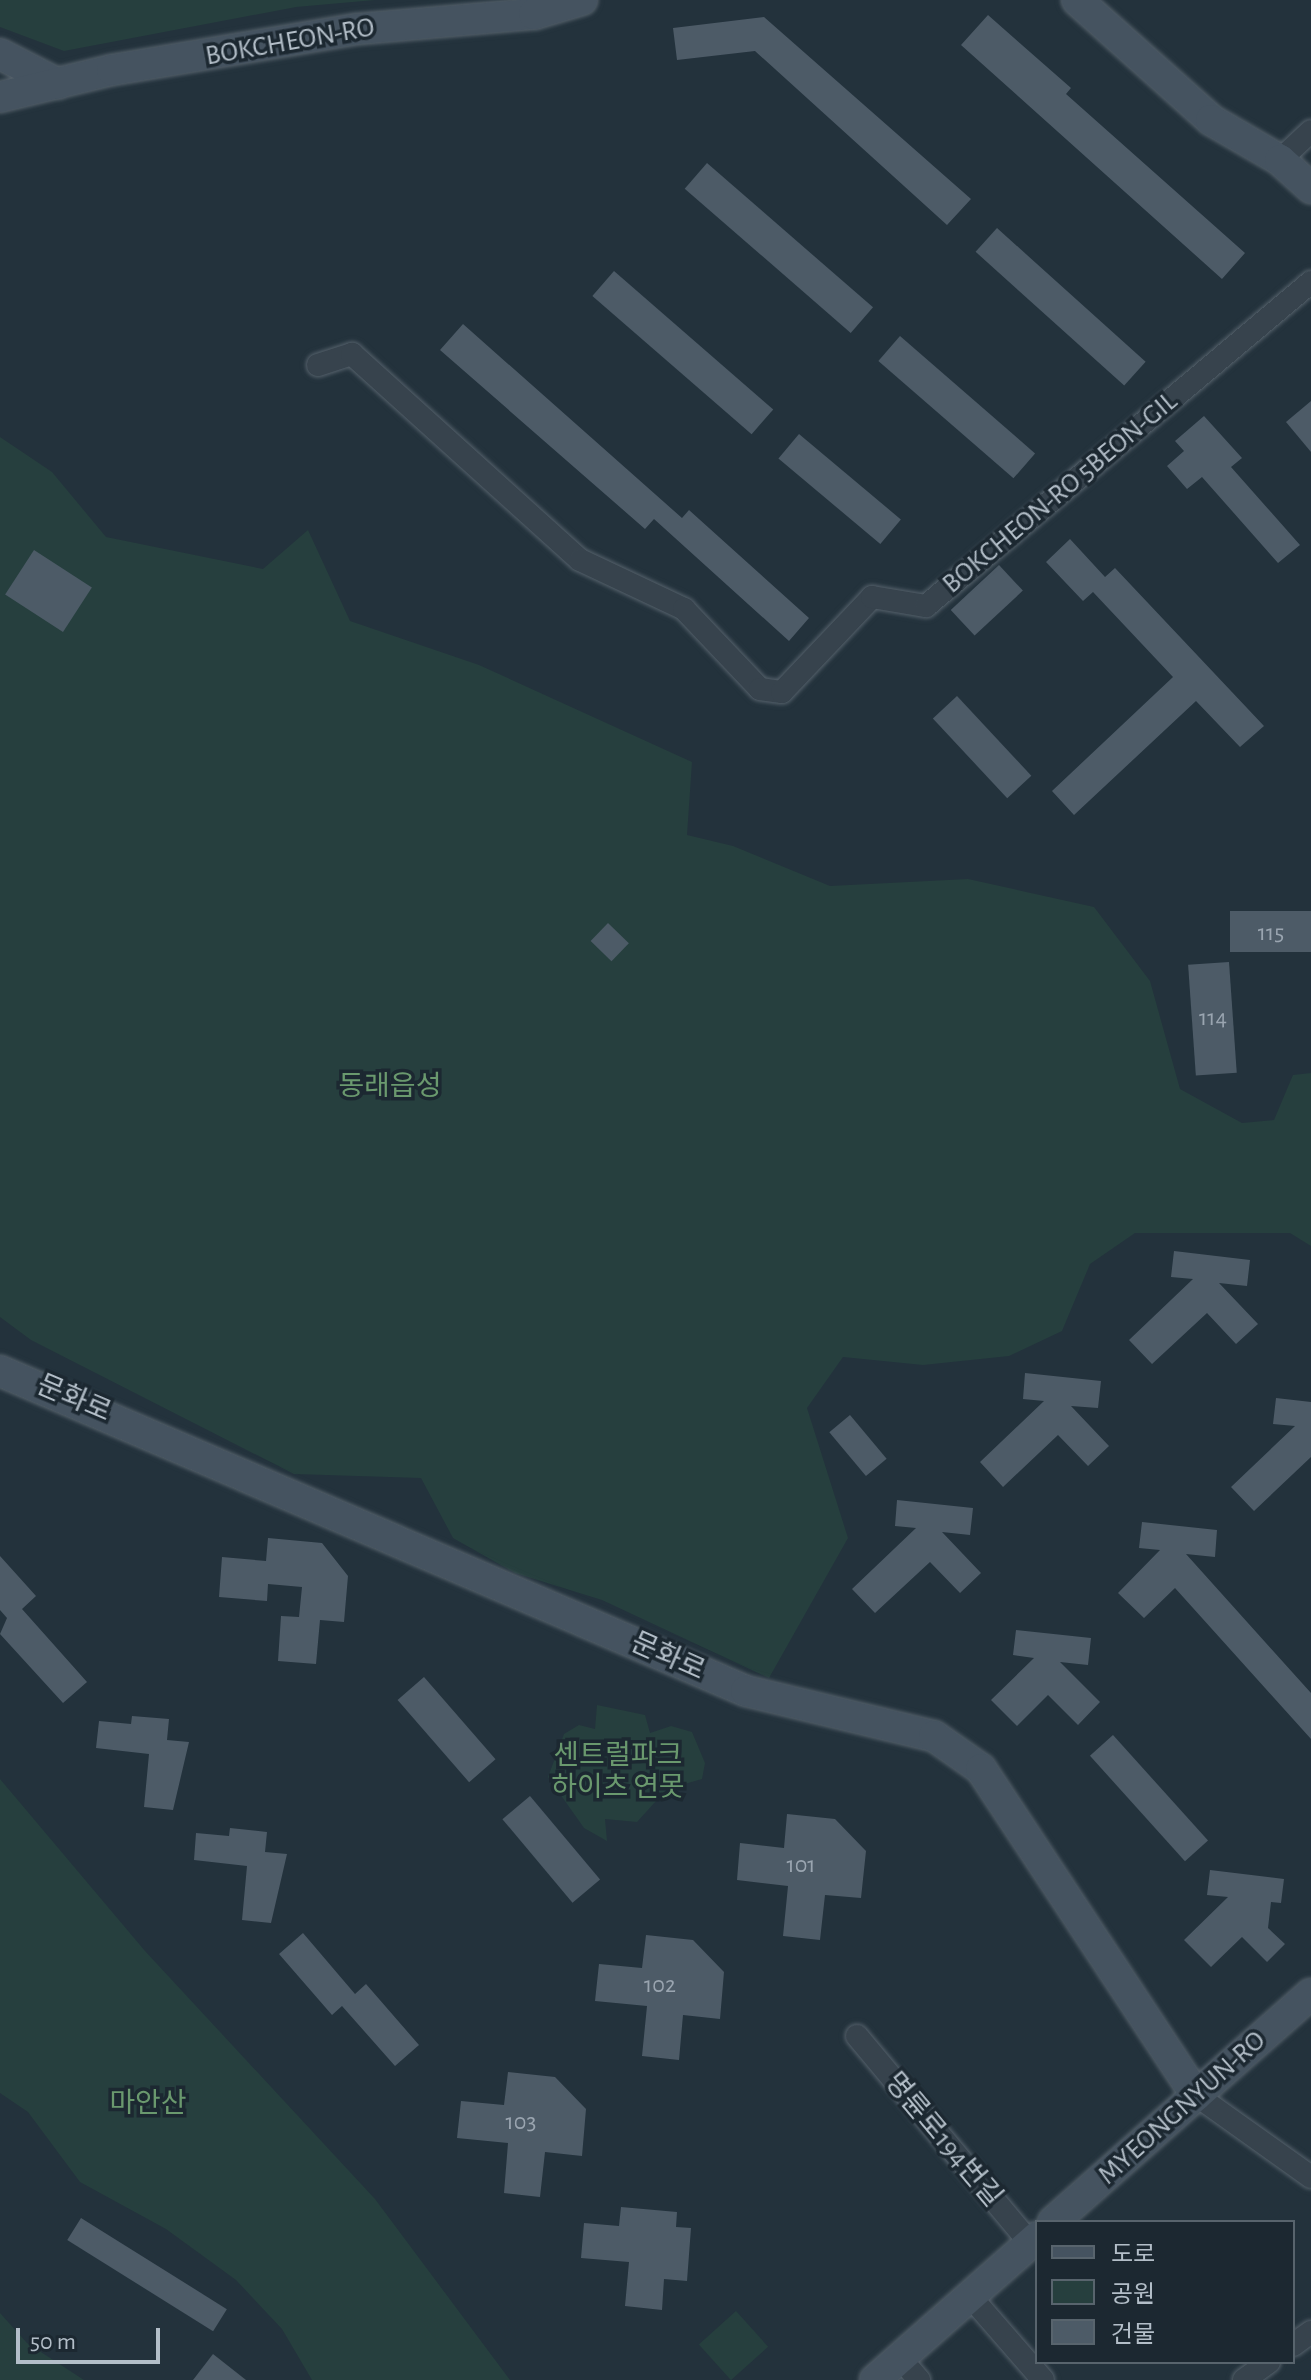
<!DOCTYPE html>
<html>
<head>
<meta charset="utf-8">
<style>
  body { margin:0 }
  #map { position:relative; width:1311px; height:2380px; overflow:hidden; background:#23323c; font-family:"Alegreya Sans","Noto Sans KR",sans-serif }
  div>[style] { position:absolute }
  .green>* { inset:0; background:#263f3e; transform-origin:0 0 }
  .building>* { inset:0; background:#4d5b67; transform-origin:0 0 }
  .roads { filter:drop-shadow(0 0 2px #55616b) drop-shadow(0 0 2px #55616b) }
  .street>* { height:22px; margin:-11px; padding:0 11px; transform-origin:11px; border-radius:11px; background:#37434d }
  .secondary>* { height:30px; margin:-15px; padding:0 15px; transform-origin:15px; border-radius:15px; background:#455360 }
  span { translate:-50% -50%; white-space:nowrap; text-align:center; line-height:1.15; -webkit-text-stroke:7px #1c2831; paint-order:stroke }
  .number-label { font-size:24px; color:#9aa5b0 }
  .number-label span { -webkit-text-stroke-width:0 }
  .street-label { font-size:28px; color:#b3bec8 }
  .park-label { font-size:28px; color:#6a996e }
  .legend { position:absolute; left:1035px; top:2220px; width:260px; height:144px; box-sizing:border-box; background:#1c2831; border:2px solid #58646d; margin:0; padding:10px 14px; list-style:none; font-size:24px; color:#b3bec8 }
  .legend li { display:flex; align-items:center; gap:16px; height:40px }
  .legend b { width:40px; border:2px solid #58646d }
  .scale { position:absolute; left:16px; top:2328px; width:144px; height:36px; box-sizing:border-box; border:4px solid #b3bec8; border-top:0; padding-left:10px; font-size:24px; line-height:28px; white-space:nowrap; color:#b3bec8; -webkit-text-stroke:6px #1c2831; paint-order:stroke }
</style>
</head>
<body>
<div id="map">
  <div class="green">
    <i style="clip-path:polygon(0 0,375px 0,296px 7px,64px 51px,0 27px)"></i>
    <i style="clip-path:polygon(0 437px,52px 472px,106px 537px,263px 569px,308px 530px,350px 621px,479px 665px,692px 762px,687px 835px,733px 846px,830px 886px,968px 879px,1094px 907px,1150px 981px,1180px 1089px,1242px 1123px,1274px 1120px,1293px 1075px,1311px 1073px,1311px 1246px,1290px 1233px,1135px 1233px,1090px 1264px,1062px 1331px,1009px 1356px,923px 1365px,843px 1357px,807px 1408px,848px 1538px,769px 1678px,602px 1600px,515px 1573px,453px 1538px,421px 1478px,294px 1474px,31px 1340px,0 1317px)"></i>
    <i style="clip-path:polygon(597px 1705px,645px 1715px,650px 1733px,671px 1726px,692px 1732px,705px 1763px,702px 1779px,667px 1789px,637px 1822px,605px 1819px,607px 1841px,584px 1828px,548px 1777px,564px 1734px,579px 1725px,595px 1729px)"></i>
    <i style="clip-path:polygon(0 1779px,145px 1951px,375px 2199px,510px 2380px,312px 2380px,282px 2329px,236px 2280px,166px 2229px,80px 2182px,28px 2112px,0 2093px)"></i>
    <i style="left:736px;top:2311px;width:48px;height:50px;rotate:48deg"></i>
    <i style="clip-path:polygon(0 2313px,27px 2343px,84px 2380px,0 2380px)"></i>
  </div>
  <div class="building">
    <i style="clip-path:polygon(988px 15px,1071px 88px,1066px 94px,1245px 253px,1222px 279px,961px 45px)"></i>
    <i style="clip-path:polygon(764px 17px,971px 199px,947px 225px,755px 51px,677px 60px,673px 28px)"></i>
    <i style="left:707px;top:163px;width:220px;height:34px;rotate:41deg"></i>
    <i style="left:997px;top:228px;width:200px;height:32px;rotate:42deg"></i>
    <i style="left:614px;top:271px;width:211px;height:33px;rotate:41deg"></i>
    <i style="clip-path:polygon(463px 324px,682px 518px,689px 510px,809px 618px,789px 641px,654px 519px,645px 529px,440px 350px)"></i>
    <i style="left:900px;top:336px;width:179px;height:33px;rotate:41deg"></i>
    <i style="clip-path:polygon(1311px 401px,1311px 452px,1286px 422px)"></i>
    <i style="clip-path:polygon(1204px 416px,1242px 458px,1231px 467px,1300px 545px,1278px 563px,1202px 477px,1187px 489px,1167px 466px,1184px 451px,1175px 441px)"></i>
    <i style="left:799px;top:434px;width:133px;height:32px;rotate:40deg"></i>
    <i style="clip-path:polygon(1070px 539px,1105px 577px,1115px 568px,1264px 726px,1240px 747px,1196px 701px,1074px 815px,1052px 791px,1173px 677px,1093px 592px,1083px 601px,1046px 562px)"></i>
    <i style="left:34px;top:550px;width:69px;height:53px;rotate:33deg"></i>
    <i style="left:999px;top:565px;width:35px;height:66px;rotate:47deg"></i>
    <i style="left:957px;top:696px;width:109px;height:33px;rotate:47deg"></i>
    <i style="left:1311px;top:911px;width:41px;height:81px;rotate:90deg"></i>
    <i style="left:608px;top:923px;width:29px;height:25px;rotate:44deg"></i>
    <i style="left:1229px;top:962px;width:111px;height:41px;rotate:86deg"></i>
    <i style="clip-path:polygon(1174px 1251px,1250px 1260px,1247px 1286px,1219px 1283px,1258px 1324px,1236px 1344px,1207px 1313px,1152px 1364px,1129px 1340px,1193px 1279px,1171px 1277px)"></i>
    <i style="clip-path:polygon(1025px 1373px,1101px 1381px,1098px 1408px,1071px 1406px,1109px 1446px,1088px 1466px,1058px 1435px,1003px 1487px,980px 1462px,1044px 1401px,1023px 1399px)"></i>
    <i style="clip-path:polygon(1276px 1398px,1311px 1402px,1311px 1457px,1254px 1511px,1231px 1487px,1295px 1426px,1273px 1424px)"></i>
    <i style="left:850px;top:1415px;width:57px;height:27px;rotate:50deg"></i>
    <i style="clip-path:polygon(897px 1500px,973px 1508px,970px 1535px,942px 1532px,981px 1573px,960px 1593px,930px 1562px,875px 1613px,852px 1589px,916px 1528px,895px 1526px)"></i>
    <i style="clip-path:polygon(1142px 1522px,1217px 1530px,1215px 1557px,1186px 1554px,1311px 1693px,1311px 1739px,1175px 1588px,1144px 1618px,1118px 1593px,1160px 1550px,1139px 1548px)"></i>
    <i style="clip-path:polygon(268px 1538px,322px 1543px,348px 1576px,344px 1622px,320px 1620px,316px 1664px,278px 1661px,281px 1616px,299px 1617px,302px 1587px,268px 1584px,267px 1601px,219px 1597px,222px 1557px,266px 1561px)"></i>
    <i style="clip-path:polygon(0 1556px,36px 1596px,22px 1609px,87px 1682px,63px 1703px,0 1634px,7px 1618px,0 1610px)"></i>
    <i style="clip-path:polygon(1016px 1630px,1091px 1638px,1088px 1665px,1060px 1662px,1100px 1702px,1078px 1725px,1048px 1695px,1017px 1726px,991px 1700px,1034px 1658px,1013px 1655px)"></i>
    <i style="left:424px;top:1677px;width:109px;height:35px;rotate:49deg"></i>
    <i style="clip-path:polygon(132px 1716px,169px 1719px,167px 1740px,189px 1742px,173px 1810px,144px 1807px,149px 1754px,96px 1748px,99px 1721px,131px 1724px)"></i>
    <i style="left:1113px;top:1735px;width:142px;height:31px;rotate:48deg"></i>
    <i style="left:530px;top:1796px;width:109px;height:36px;rotate:50deg"></i>
    <i style="clip-path:polygon(787px 1814px,835px 1819px,866px 1851px,861px 1898px,825px 1895px,820px 1940px,783px 1936px,788px 1886px,737px 1880px,740px 1843px,784px 1848px)"></i>
    <i style="clip-path:polygon(230px 1828px,267px 1832px,265px 1852px,287px 1854px,271px 1923px,242px 1920px,247px 1866px,194px 1860px,196px 1833px,229px 1836px)"></i>
    <i style="clip-path:polygon(1210px 1870px,1284px 1879px,1281px 1903px,1271px 1902px,1268px 1928px,1285px 1944px,1267px 1962px,1242px 1937px,1211px 1967px,1184px 1940px,1228px 1897px,1207px 1895px)"></i>
    <i style="clip-path:polygon(303px 1933px,355px 1994px,366px 1984px,419px 2045px,395px 2066px,342px 2006px,332px 2015px,279px 1954px)"></i>
    <i style="clip-path:polygon(646px 1935px,693px 1940px,724px 1972px,720px 2019px,683px 2015px,679px 2060px,642px 2056px,647px 2006px,595px 2001px,599px 1964px,642px 1968px)"></i>
    <i style="clip-path:polygon(508px 2072px,555px 2077px,586px 2109px,582px 2156px,545px 2152px,540px 2197px,504px 2193px,508px 2143px,457px 2138px,461px 2101px,504px 2105px)"></i>
    <i style="clip-path:polygon(621px 2207px,677px 2212px,676px 2227px,691px 2228px,687px 2281px,664px 2279px,662px 2310px,625px 2306px,629px 2262px,581px 2258px,584px 2223px,619px 2226px)"></i>
    <i style="left:81px;top:2218px;width:172px;height:26px;rotate:32deg"></i>
    <i style="clip-path:polygon(213px 2354px,246px 2380px,193px 2380px)"></i>
  </div>
  <div class="roads">
    <div class="street">
      <i style="left:1280px;top:160px;width:42px;rotate:-43.1deg"></i>
      <i style="left:318px;top:365px;width:36px;rotate:-18deg"></i>
      <i style="left:352px;top:354px;width:307px;rotate:42.1deg"></i>
      <i style="left:580px;top:560px;width:115px;rotate:25.2deg"></i>
      <i style="left:684px;top:609px;width:110px;rotate:46.5deg"></i>
      <i style="left:760px;top:689px;width:22px;rotate:8deg"></i>
      <i style="left:782px;top:692px;width:131px;rotate:-46.5deg"></i>
      <i style="left:872px;top:597px;width:55px;rotate:9.5deg"></i>
      <i style="left:926px;top:606px;width:503px;rotate:-40.08deg"></i>
      <i style="left:857px;top:2036px;width:270px;rotate:50.1deg"></i>
      <i style="left:1196px;top:2095px;width:141px;rotate:35.5deg"></i>
      <i style="left:970px;top:2296px;width:111px;rotate:49deg"></i>
      <i style="left:1293px;top:2345px;width:22px;rotate:-36deg"></i>
      <i style="left:900px;top:2358px;width:29px;rotate:49deg"></i>
      <i style="left:1244px;top:2380px;width:31px;rotate:-36deg"></i>
    </div>
    <div class="secondary">
      <i style="left:1077px;top:0;width:180px;rotate:41.8deg"></i>
      <i style="left:1211px;top:120px;width:80px;rotate:30.1deg"></i>
      <i style="left:1280px;top:160px;width:42px;rotate:42.1deg"></i>
      <i style="left:0;top:54px;width:65px;rotate:27.3deg"></i>
      <i style="left:0;top:97px;width:115px;rotate:-13.6deg"></i>
      <i style="left:112px;top:70px;width:249px;rotate:-9.5deg"></i>
      <i style="left:358px;top:29px;width:177px;rotate:-4.9deg"></i>
      <i style="left:534px;top:14px;width:50px;rotate:-16.3deg"></i>
      <i style="left:0;top:1371px;width:812px;rotate:23.22deg"></i>
      <i style="left:746px;top:1691px;width:193px;rotate:13.5deg"></i>
      <i style="left:934px;top:1736px;width:57px;rotate:35.1deg"></i>
      <i style="left:981px;top:1769px;width:391px;rotate:56.6deg"></i>
      <i style="left:1053px;top:2222px;width:344px;rotate:-41.5deg"></i>
      <i style="left:875px;top:2380px;width:216px;rotate:-41.4deg"></i>
    </div>
  </div>
  <div class="number-label">
    <span style="left:1271px;top:934px">115</span>
    <span style="left:1213px;top:1019px">114</span>
    <span style="left:801px;top:1866px">101</span>
    <span style="left:660px;top:1986px">102</span>
    <span style="left:521px;top:2123px">103</span>
  </div>
  <div class="street-label">
    <span style="left:290px;top:42px;rotate:-10deg">BOKCHEON-RO</span>
    <span style="left:1060px;top:493px;rotate:-40deg">BOKCHEON-RO 5BEON-GIL</span>
    <span style="left:74px;top:1399px;rotate:23deg">문화로</span>
    <span style="left:668px;top:1657px;rotate:24deg">문화로</span>
    <span style="left:1182px;top:2108px;rotate:-42deg">MYEONGNYUN-RO</span>
    <span style="left:943px;top:2140px;rotate:50deg">명륜로194번길</span>
  </div>
  <div class="park-label">
    <span style="left:390px;top:1087px">동래읍성</span>
    <span style="left:618px;top:1772px">센트럴파크<br>하이츠 연못</span>
    <span style="left:148px;top:2104px">마안산</span>
  </div>
  <ul class="legend">
  <li><b style="height:10px;background:#455360"></b>도로</li>
  <li><b style="height:22px;background:#263f3e"></b>공원</li>
  <li><b style="height:22px;background:#4d5b67"></b>건물</li>
  </ul>
  <div class="scale">50 m</div>
</div>
</body>
</html>
